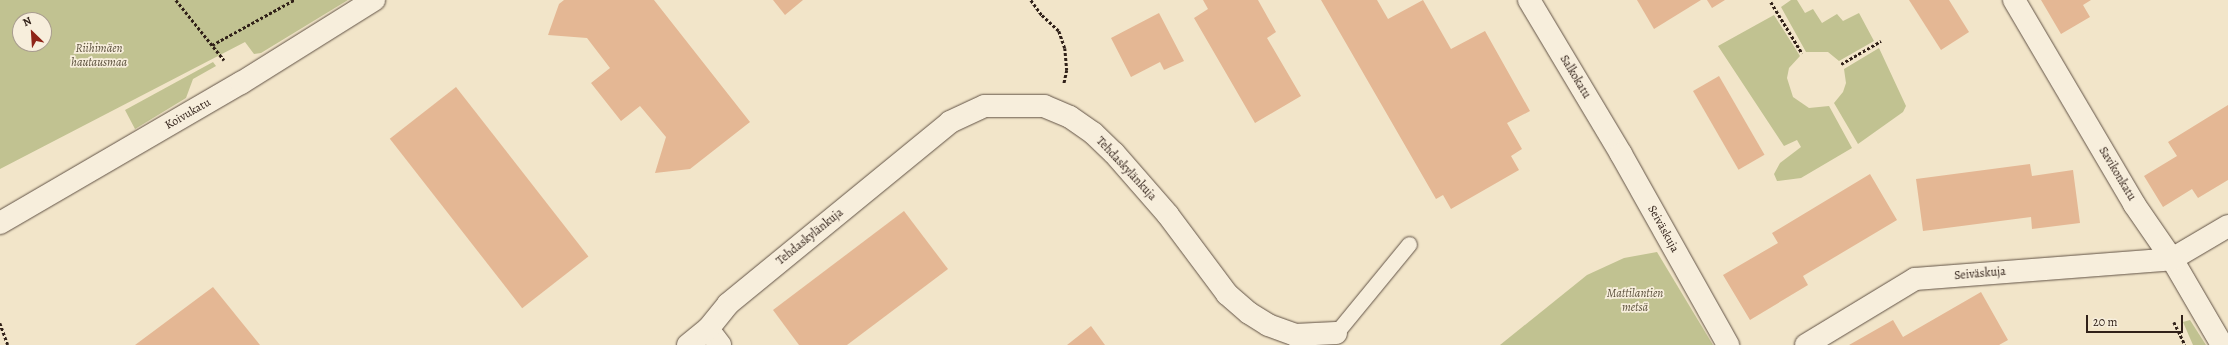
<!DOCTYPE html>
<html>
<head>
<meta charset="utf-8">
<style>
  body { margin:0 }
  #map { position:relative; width:2228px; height:345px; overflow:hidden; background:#f2e5c9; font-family:Alegreya,serif }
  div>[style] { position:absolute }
  .green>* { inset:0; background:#c1c291 }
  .building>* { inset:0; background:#e4b794; transform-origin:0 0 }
  .path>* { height:2.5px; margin-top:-1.25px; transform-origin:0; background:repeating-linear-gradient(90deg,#312119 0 3px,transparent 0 5px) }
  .roads { filter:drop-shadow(0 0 1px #615245) drop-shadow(0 0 1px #615245) }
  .lane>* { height:15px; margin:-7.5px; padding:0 7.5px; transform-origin:7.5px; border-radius:7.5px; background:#f7eedc }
  .street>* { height:22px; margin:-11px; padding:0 11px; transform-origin:11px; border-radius:11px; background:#f7eedc }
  span { translate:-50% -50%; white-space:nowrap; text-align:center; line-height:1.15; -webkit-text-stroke:3.5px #f7eedc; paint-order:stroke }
  .park-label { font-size:12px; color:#5c513d; font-style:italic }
  .street-label { font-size:12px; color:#312119 }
  .north { position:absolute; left:12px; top:12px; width:40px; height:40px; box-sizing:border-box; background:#f7eedc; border:1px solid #a89c8e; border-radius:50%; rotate:335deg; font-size:11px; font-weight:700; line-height:16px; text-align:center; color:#312119 }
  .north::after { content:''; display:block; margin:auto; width:14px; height:18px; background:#8f2418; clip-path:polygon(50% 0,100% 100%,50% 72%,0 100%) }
  .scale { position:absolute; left:2086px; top:315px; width:97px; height:18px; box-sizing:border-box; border:2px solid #312119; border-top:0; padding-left:5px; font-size:12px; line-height:14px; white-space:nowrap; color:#312119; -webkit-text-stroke:3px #f7eedc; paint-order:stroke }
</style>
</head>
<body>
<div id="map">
  <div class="green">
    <i style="clip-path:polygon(evenodd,0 0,348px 0,261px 53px,254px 54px,245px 42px,0 169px,0 0,20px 20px,44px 20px,44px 44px,20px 44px,20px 20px)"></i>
    <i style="clip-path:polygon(1791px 0,1797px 0,1805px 13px,1813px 9px,1822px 23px,1837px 14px,1843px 21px,1859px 13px,1874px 41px,1839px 61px,1828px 52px,1806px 52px,1781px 7px)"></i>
    <i style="clip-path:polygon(1774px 15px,1800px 56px,1789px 68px,1787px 78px,1793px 97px,1809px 108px,1829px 106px,1852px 148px,1801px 178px,1777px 181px,1774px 174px,1780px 163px,1801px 147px,1797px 140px,1784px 146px,1718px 46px)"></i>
    <i style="clip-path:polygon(1879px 48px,1906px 106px,1903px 112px,1858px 144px,1834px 103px,1843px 92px,1846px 83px,1844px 69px)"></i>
    <i style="clip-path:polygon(213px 62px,216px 66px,193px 79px,186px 98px,135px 129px,125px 110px)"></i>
    <i style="clip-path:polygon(1657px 252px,1713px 345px,1500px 345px,1587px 275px,1624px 258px)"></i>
    <i style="clip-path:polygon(2190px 320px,2206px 345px,2193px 345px,2183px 322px)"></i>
  </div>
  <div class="building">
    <i style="clip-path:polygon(564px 0,654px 0,750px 122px,690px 169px,655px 173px,666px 137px,640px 106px,621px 121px,591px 83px,610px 68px,587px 38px,548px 35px,559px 4px)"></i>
    <i style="clip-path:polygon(773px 0,803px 0,785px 15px)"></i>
    <i style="clip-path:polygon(1203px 0,1258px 0,1276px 32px,1267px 38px,1301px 96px,1255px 123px,1194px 18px,1208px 9px)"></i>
    <i style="clip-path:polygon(1321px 0,1377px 0,1388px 19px,1423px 0,1451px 49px,1485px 31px,1530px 111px,1507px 123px,1522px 149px,1511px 156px,1519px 170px,1451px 209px,1443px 195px,1436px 199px)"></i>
    <i style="clip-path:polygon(1637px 0,1701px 0,1654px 29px)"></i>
    <i style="clip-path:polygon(1707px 0,1725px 0,1712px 8px)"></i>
    <i style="clip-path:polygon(1909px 0,1949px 0,1969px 32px,1941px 50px)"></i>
    <i style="clip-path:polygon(2041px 0,2091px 0,2083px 5px,2090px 17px,2061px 34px)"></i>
    <i style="clip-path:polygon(1159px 13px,1184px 61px,1164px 70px,1160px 62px,1131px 77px,1111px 38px)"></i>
    <i style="left:1719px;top:76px;width:91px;height:30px;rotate:60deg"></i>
    <i style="left:456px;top:87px;width:215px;height:84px;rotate:52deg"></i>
    <i style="clip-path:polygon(2228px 105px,2228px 180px,2198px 198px,2192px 189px,2163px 207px,2144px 176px,2177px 156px,2168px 142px)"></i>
    <i style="clip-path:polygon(2030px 164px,2032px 176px,2073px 170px,2080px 223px,2032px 229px,2031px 217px,1923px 231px,1916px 179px)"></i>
    <i style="clip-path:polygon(1870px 174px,1897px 220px,1803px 276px,1808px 285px,1750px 320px,1723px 275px,1778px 243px,1772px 233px)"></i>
    <i style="clip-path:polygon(904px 211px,948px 269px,847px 345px,799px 345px,773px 310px)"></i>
    <i style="clip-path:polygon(213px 287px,260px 345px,135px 345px)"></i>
    <i style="clip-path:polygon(1981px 292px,2008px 340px,1999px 345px,1849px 345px,1893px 320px,1903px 337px)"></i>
    <i style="clip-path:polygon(1091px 326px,1105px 345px,1067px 345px)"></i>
  </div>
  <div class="path">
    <i style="left:176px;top:0;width:77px;rotate:51.3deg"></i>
    <i style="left:1031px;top:0;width:19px;rotate:54deg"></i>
    <i style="left:1042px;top:15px;width:23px;rotate:43deg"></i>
    <i style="left:1059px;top:31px;width:18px;rotate:71deg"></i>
    <i style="left:1065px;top:48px;width:22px;rotate:85deg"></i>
    <i style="left:1067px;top:70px;width:14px;rotate:102deg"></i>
    <i style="left:1771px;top:2px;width:60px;rotate:58.7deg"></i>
    <i style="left:212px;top:45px;width:94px;rotate:-28.8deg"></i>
    <i style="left:1841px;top:64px;width:46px;rotate:-29.9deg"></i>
    <i style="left:2174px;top:322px;width:25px;rotate:64deg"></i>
    <i style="left:0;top:323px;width:23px;rotate:70deg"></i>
  </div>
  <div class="roads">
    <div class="lane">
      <i style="left:1336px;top:333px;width:115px;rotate:-50.6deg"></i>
    </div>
    <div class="street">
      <i style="left:1529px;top:0;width:179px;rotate:59.1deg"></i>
      <i style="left:1621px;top:154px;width:219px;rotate:60.7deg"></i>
      <i style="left:2014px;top:0;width:237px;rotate:59.5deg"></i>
      <i style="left:2134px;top:204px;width:67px;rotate:55.4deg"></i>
      <i style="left:2172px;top:259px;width:99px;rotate:59.8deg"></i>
      <i style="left:0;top:223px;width:279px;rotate:-30.2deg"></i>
      <i style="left:241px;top:83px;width:157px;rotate:-32deg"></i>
      <i style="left:708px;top:329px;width:20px;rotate:53deg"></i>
      <i style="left:688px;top:345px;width:26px;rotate:-39deg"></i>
      <i style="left:708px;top:329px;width:32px;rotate:-51deg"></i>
      <i style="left:728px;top:304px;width:287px;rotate:-39.3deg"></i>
      <i style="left:950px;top:122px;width:38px;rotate:-25deg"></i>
      <i style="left:985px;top:106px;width:59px"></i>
      <i style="left:1044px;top:106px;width:28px;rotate:23deg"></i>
      <i style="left:1070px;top:117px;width:28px;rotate:35deg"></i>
      <i style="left:1093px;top:133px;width:29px;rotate:44deg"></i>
      <i style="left:1114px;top:153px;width:82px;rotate:48.9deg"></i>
      <i style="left:1168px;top:215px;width:99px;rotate:53.2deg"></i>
      <i style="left:1227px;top:294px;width:29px;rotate:41deg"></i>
      <i style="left:1249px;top:313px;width:22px;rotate:32deg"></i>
      <i style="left:1268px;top:325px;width:29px;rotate:20deg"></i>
      <i style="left:1295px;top:335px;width:41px;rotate:-2.8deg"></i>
      <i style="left:1806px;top:345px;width:127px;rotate:-31.2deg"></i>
      <i style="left:1915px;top:279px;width:258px;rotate:-4.4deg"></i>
      <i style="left:2172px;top:259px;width:65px;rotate:-30.5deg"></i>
    </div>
  </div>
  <div class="park-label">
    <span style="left:99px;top:56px">Riihimäen<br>hautausmaa</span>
    <span style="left:1635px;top:301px">Mattilantien<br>metsä</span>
  </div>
  <div class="street-label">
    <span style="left:1575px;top:77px;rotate:59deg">Salkokatu</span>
    <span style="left:188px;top:114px;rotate:-30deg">Koivukatu</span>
    <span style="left:1126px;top:169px;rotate:47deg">Tehdaskylänkuja</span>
    <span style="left:2117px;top:174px;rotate:59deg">Savikonkatu</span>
    <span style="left:1663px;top:229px;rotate:61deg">Seiväskuja</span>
    <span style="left:810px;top:237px;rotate:-39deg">Tehdaskylänkuja</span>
    <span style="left:1980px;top:274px;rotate:-5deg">Seiväskuja</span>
  </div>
  <div class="north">N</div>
  <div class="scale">20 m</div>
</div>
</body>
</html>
